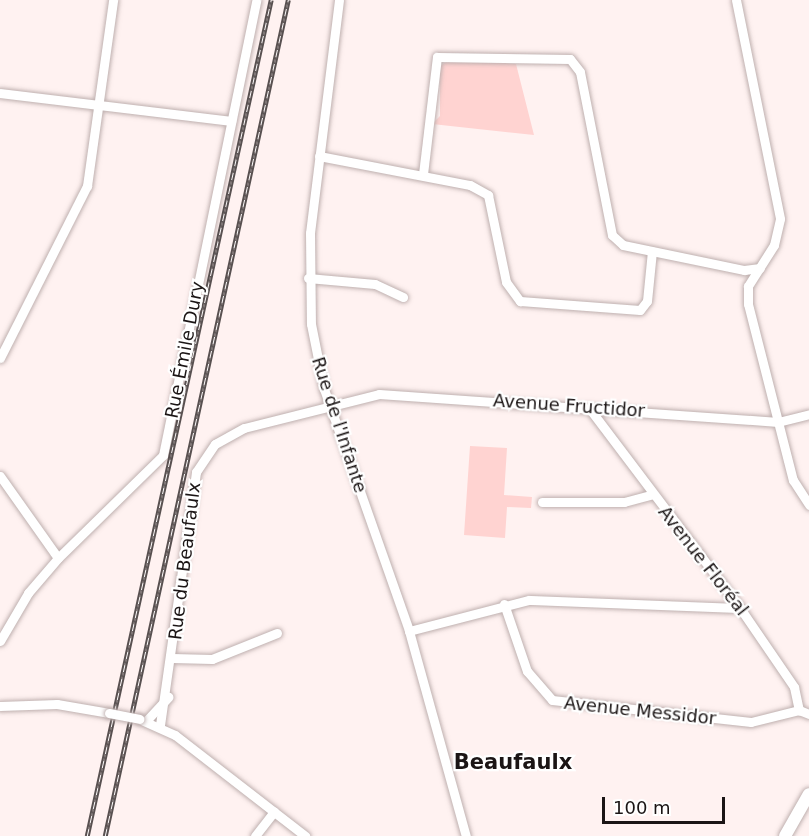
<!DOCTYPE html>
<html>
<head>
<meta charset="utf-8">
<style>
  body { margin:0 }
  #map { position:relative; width:809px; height:836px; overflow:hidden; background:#fff2f1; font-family:"DejaVu Sans",sans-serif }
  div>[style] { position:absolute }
  .green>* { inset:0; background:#ffd3d1 }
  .roads { filter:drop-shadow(0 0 2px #bfb0af) drop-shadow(0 0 2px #bfb0af) }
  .minor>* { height:9px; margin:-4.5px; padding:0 4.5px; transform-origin:4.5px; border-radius:4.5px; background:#fff }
  .major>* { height:12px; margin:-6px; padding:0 6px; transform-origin:6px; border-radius:6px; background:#fff }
  .rail>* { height:4.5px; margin-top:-2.25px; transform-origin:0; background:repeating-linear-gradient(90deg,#fff 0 7px,#585050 0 14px); box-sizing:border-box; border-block:2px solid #585050 }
  .bridges { filter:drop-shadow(0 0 2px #bfb0af) drop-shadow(0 0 2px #bfb0af) }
  .minor-bridge>* { height:9px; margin:-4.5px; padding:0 4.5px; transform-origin:4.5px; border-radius:4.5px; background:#fff }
  span { translate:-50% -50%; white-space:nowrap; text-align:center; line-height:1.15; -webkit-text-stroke:4.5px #fff; paint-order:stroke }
  .street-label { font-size:18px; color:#1b1515 }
  .quarter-label { font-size:21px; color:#1b1515; font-weight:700 }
  .scale { position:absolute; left:602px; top:797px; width:123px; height:27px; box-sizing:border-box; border:3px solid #1b1515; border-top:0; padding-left:8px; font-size:18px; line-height:21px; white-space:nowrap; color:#1b1515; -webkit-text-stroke:4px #fff; paint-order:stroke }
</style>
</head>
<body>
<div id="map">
  <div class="green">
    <i style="clip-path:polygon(451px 59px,516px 64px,534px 135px,432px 124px,440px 116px,440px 66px)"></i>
    <i style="clip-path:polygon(470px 446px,507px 448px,504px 495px,532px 497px,531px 508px,507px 507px,505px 538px,464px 535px)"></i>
  </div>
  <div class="roads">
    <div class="minor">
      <i style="left:339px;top:0;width:235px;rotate:97.1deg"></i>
      <i style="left:310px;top:233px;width:91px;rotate:89.4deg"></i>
      <i style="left:311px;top:324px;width:66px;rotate:78.7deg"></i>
      <i style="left:324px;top:389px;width:256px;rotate:70.6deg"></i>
      <i style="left:409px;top:631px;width:213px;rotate:74.5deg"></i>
      <i style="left:736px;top:0;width:223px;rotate:78.6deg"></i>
      <i style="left:780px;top:219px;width:27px;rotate:103deg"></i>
      <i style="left:774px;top:245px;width:49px;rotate:122.4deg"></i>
      <i style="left:748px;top:286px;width:18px;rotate:90deg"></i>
      <i style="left:748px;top:304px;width:182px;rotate:75.7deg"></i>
      <i style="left:793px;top:480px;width:30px;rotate:57deg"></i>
      <i style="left:0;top:93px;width:233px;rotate:6.9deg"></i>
      <i style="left:319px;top:156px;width:154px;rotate:10.9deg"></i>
      <i style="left:470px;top:185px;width:21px;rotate:29deg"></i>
      <i style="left:488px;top:195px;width:89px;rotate:78.3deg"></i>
      <i style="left:506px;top:282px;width:24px;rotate:54deg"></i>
      <i style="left:520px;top:301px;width:120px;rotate:4.3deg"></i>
      <i style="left:640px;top:310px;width:11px;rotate:-52deg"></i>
      <i style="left:647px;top:301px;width:50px;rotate:-84.3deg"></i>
      <i style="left:423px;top:174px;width:118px;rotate:-83.2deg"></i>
      <i style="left:437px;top:57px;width:133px;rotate:0.9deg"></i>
      <i style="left:570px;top:59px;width:16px;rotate:52deg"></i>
      <i style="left:580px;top:72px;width:166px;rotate:78.9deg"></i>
      <i style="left:612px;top:235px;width:15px;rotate:42deg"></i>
      <i style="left:623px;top:245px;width:124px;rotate:11.7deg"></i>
      <i style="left:744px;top:270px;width:16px;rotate:-7deg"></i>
      <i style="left:308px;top:278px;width:67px;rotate:5.1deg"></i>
      <i style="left:375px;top:284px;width:31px;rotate:25deg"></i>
      <i style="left:0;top:358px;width:193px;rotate:-63.2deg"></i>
      <i style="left:87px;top:186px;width:188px;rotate:-82deg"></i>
      <i style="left:589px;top:408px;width:251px;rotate:52.9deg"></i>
      <i style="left:740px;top:608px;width:96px;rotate:55.6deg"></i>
      <i style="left:794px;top:687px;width:24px;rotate:78deg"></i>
      <i style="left:799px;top:710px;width:11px;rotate:22deg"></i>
      <i style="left:0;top:476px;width:100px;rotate:54.7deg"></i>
      <i style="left:542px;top:502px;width:82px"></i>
      <i style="left:624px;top:502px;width:28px;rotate:-15deg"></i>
      <i style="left:504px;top:604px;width:71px;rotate:71.1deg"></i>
      <i style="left:527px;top:671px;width:38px;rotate:49deg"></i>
      <i style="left:552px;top:700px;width:200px;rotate:6.3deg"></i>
      <i style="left:751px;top:722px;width:49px;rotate:-14deg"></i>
      <i style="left:409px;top:631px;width:124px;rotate:-14.5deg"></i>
      <i style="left:529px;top:600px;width:211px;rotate:2.2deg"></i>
      <i style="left:0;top:641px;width:56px;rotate:-59.7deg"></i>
      <i style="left:28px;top:593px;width:46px;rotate:-49.4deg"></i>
      <i style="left:58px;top:558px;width:147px;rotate:-44.4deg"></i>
      <i style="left:163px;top:455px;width:464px;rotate:-78.4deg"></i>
      <i style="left:172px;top:658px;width:40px;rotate:1.4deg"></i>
      <i style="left:212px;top:659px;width:70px;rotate:-21.8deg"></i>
      <i style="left:0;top:706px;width:57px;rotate:-2deg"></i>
      <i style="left:57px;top:704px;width:53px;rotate:9.8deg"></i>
      <i style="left:139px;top:719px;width:39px;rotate:24deg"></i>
      <i style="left:175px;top:735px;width:165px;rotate:37.8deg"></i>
      <i style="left:146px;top:721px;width:33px;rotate:-47deg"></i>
      <i style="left:160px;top:725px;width:256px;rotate:-81.9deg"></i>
      <i style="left:196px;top:472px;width:34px;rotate:-56deg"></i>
      <i style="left:215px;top:444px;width:33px;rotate:-29deg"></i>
      <i style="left:244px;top:428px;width:139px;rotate:-14.1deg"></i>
      <i style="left:379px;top:394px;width:400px;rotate:4deg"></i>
      <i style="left:778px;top:422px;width:32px;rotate:-14deg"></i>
      <i style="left:255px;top:836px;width:31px;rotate:-52deg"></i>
    </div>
    <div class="major">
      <i style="left:785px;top:836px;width:48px;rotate:-60.3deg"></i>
    </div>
  </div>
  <div class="rail">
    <i style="left:87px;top:836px;width:856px;rotate:-77.59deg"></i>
    <i style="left:105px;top:836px;width:856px;rotate:-77.65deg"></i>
  </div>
  <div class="bridges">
    <div class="minor-bridge">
      <i style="left:109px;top:713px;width:31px;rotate:11deg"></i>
    </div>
  </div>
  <div class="street-label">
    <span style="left:185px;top:350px;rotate:-79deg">Rue Émile Dury</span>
    <span style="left:569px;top:406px;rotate:4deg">Avenue Fructidor</span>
    <span style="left:339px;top:425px;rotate:72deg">Rue de l'Infante</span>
    <span style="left:185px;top:561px;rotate:-83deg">Rue du Beaufaulx</span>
    <span style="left:703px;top:561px;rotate:52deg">Avenue Floréal</span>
    <span style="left:640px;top:711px;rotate:6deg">Avenue Messidor</span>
  </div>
  <div class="quarter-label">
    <span style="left:513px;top:762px">Beaufaulx</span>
  </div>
  <div class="scale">100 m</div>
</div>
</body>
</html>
